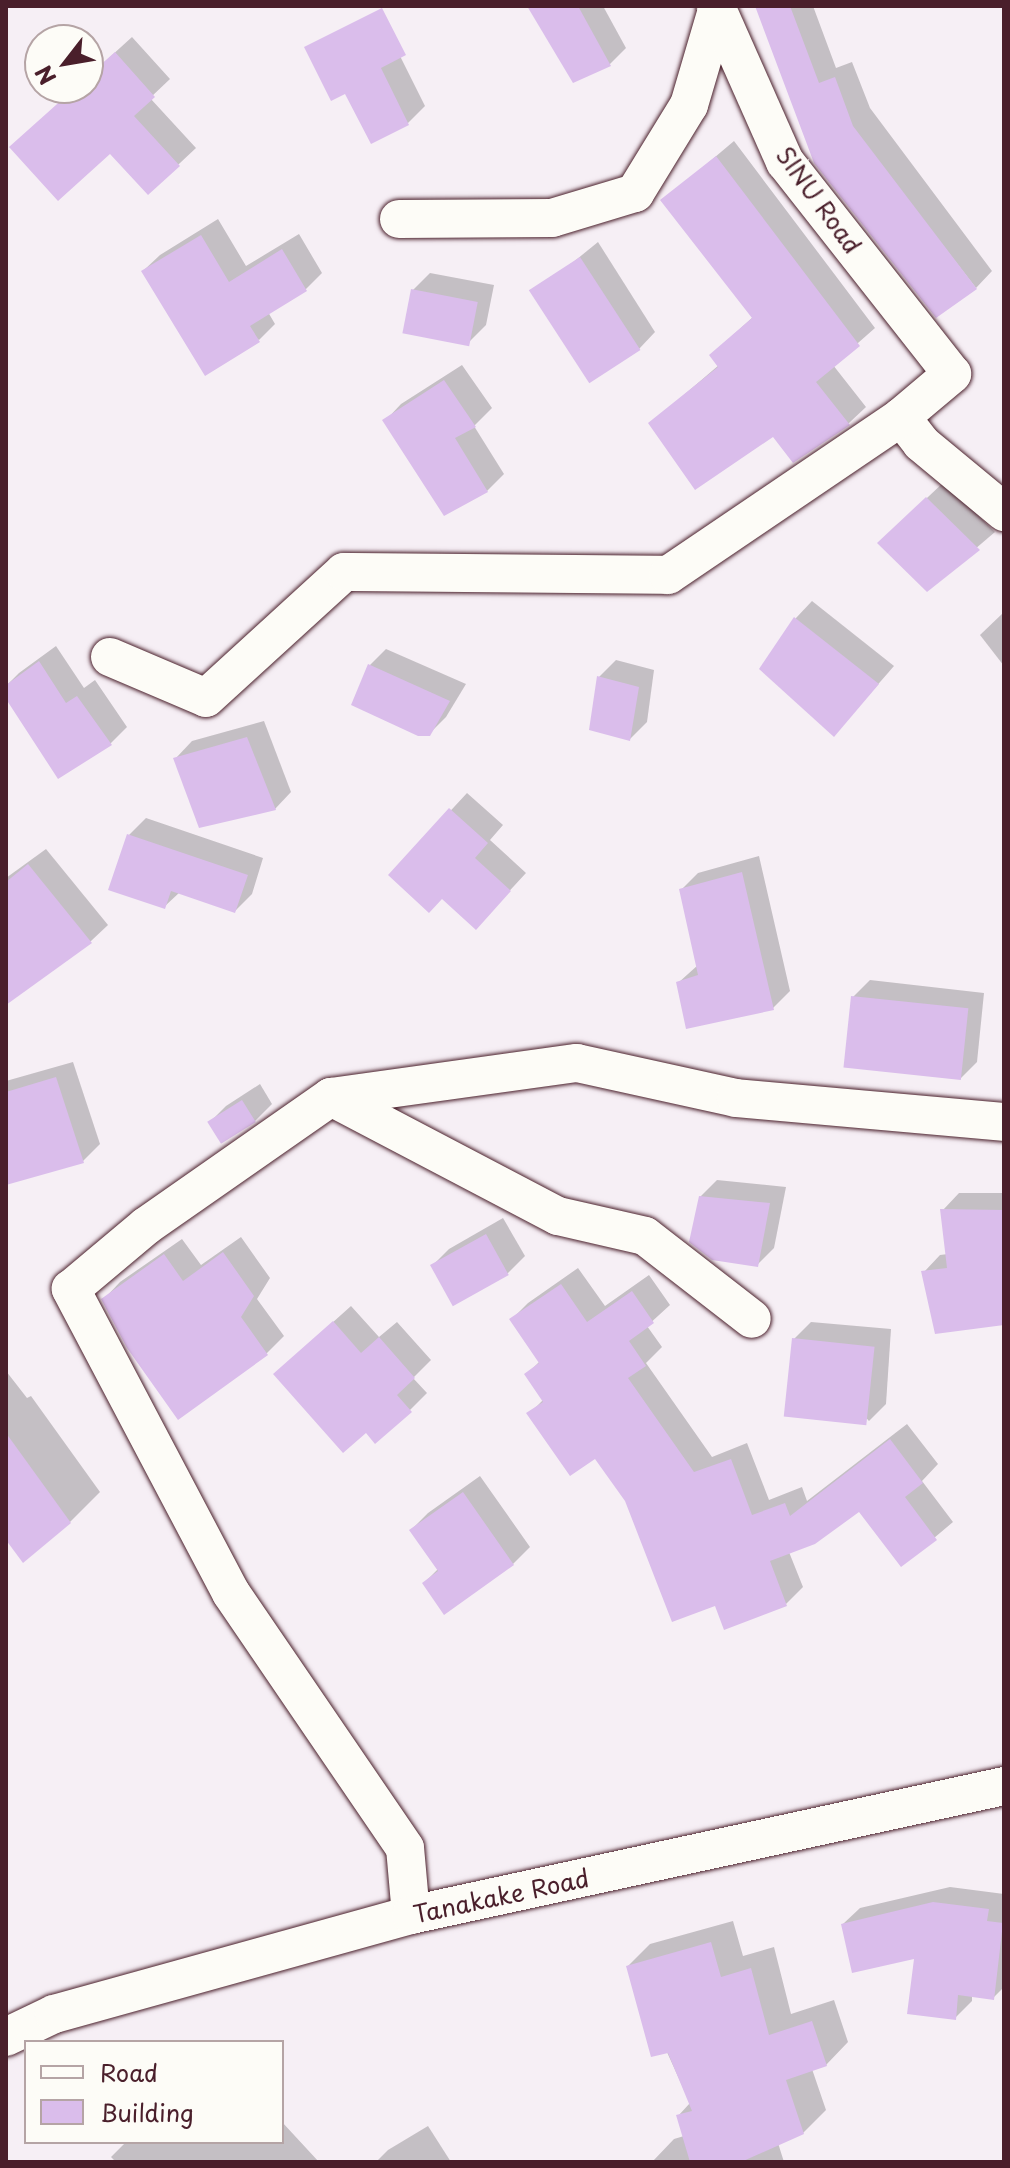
<!DOCTYPE html>
<html>
<head>
<meta charset="utf-8">
<style>
  body { margin:0 }
  #map { position:relative; width:1010px; height:2168px; overflow:hidden; background:#f6eff5; font-family:"Playpen Sans",sans-serif }
  div>[style] { position:absolute }
  .shadow>* { inset:0; background:#0003 }
  .building>* { inset:0; background:#dabdeb; transform-origin:0 0 }
  .roads { filter:drop-shadow(0 0 2px #4a1f2b) drop-shadow(0 0 2px #4a1f2b) }
  .minor>* { height:38px; margin:-19px; padding:0 19px; transform-origin:19px; border-radius:19px; background:#fdfcf7 }
  span { translate:-50% -50%; white-space:nowrap; text-align:center; line-height:1.15; -webkit-text-stroke:7px #fdfcf7; paint-order:stroke }
  .street-label { font-size:24px; color:#4a1f2b }
  .frame { position:absolute; inset:0; border:8px solid #4a1f2b; pointer-events:none }
  .legend { position:absolute; left:24px; top:2040px; width:260px; height:104px; box-sizing:border-box; background:#fdfcf7; border:2px solid #b5a4a5; margin:0; padding:10px 14px; list-style:none; font-size:24px; color:#4a1f2b }
  .legend li { display:flex; align-items:center; gap:16px; height:40px }
  .legend b { width:40px; border:2px solid #b5a4a5 }
  .north { position:absolute; left:24px; top:24px; width:80px; height:80px; box-sizing:border-box; background:#fdfcf7; border:2px solid #b5a4a5; border-radius:50%; rotate:239deg; font-size:22px; font-weight:700; line-height:32px; text-align:center; color:#4a1f2b }
  .north::after { content:''; display:block; margin:auto; width:28px; height:36px; background:#4a1f2b; clip-path:polygon(50% 0,100% 100%,50% 72%,0 100%) }
</style>
</head>
<body>
<div id="map">
  <div class="shadow">
    <i style="clip-path:polygon(530px 6px,603px 6px,626px 48px,609px 65px)"></i>
    <i style="clip-path:polygon(757px 6px,813px 6px,836px 68px,852px 62px,870px 108px,992px 271px,976px 288px)"></i>
    <i style="clip-path:polygon(132px 37px,170px 79px,150px 98px,196px 148px,148px 193px,76px 88px,88px 88px,88px 77px)"></i>
    <i style="clip-path:polygon(391px 38px,425px 106px,408px 123px,371px 142px,336px 72px)"></i>
    <i style="clip-path:polygon(734px 141px,875px 328px,833px 365px,866px 407px,849px 423px,794px 461px,773px 435px,651px 423px,719px 365px,711px 355px,753px 317px,663px 201px)"></i>
    <i style="clip-path:polygon(218px 219px,246px 266px,299px 234px,322px 273px,305px 290px,268px 312px,275px 324px,259px 340px,143px 271px,160px 255px)"></i>
    <i style="clip-path:polygon(598px 242px,655px 332px,639px 349px,534px 294px)"></i>
    <i style="clip-path:polygon(430px 273px,494px 285px,486px 325px,469px 342px,413px 290px)"></i>
    <i style="clip-path:polygon(462px 365px,492px 408px,474px 426px,504px 474px,487px 491px,385px 421px,401px 404px)"></i>
    <i style="clip-path:polygon(944px 482px,995px 532px,927px 590px,897px 526px)"></i>
    <i style="clip-path:polygon(812px 601px,894px 666px,834px 735px,762px 668px,796px 618px)"></i>
    <i style="clip-path:polygon(1004px 612px,1004px 666px,980px 635px)"></i>
    <i style="clip-path:polygon(56px 646px,84px 688px,95px 680px,127px 727px,110px 744px,6px 695px,6px 686px,19px 673px)"></i>
    <i style="clip-path:polygon(386px 649px,466px 684px,446px 717px,429px 734px,369px 666px)"></i>
    <i style="clip-path:polygon(616px 660px,654px 670px,647px 722px,630px 739px,599px 677px)"></i>
    <i style="clip-path:polygon(264px 721px,291px 792px,275px 809px,176px 758px,192px 741px)"></i>
    <i style="clip-path:polygon(467px 793px,503px 825px,490px 840px,526px 873px,492px 910px,442px 897px,391px 875px)"></i>
    <i style="clip-path:polygon(146px 818px,263px 858px,252px 894px,235px 911px,180px 892px,164px 907px,129px 835px)"></i>
    <i style="clip-path:polygon(46px 849px,108px 925px,91px 941px,6px 1003px,6px 878px)"></i>
    <i style="clip-path:polygon(759px 856px,790px 991px,773px 1008px,678px 983px,698px 965px,681px 890px,698px 873px)"></i>
    <i style="clip-path:polygon(870px 980px,984px 993px,977px 1062px,960px 1079px,853px 997px)"></i>
    <i style="clip-path:polygon(73px 1062px,100px 1144px,83px 1161px,6px 1183px,6px 1081px)"></i>
    <i style="clip-path:polygon(260px 1084px,272px 1104px,255px 1121px,209px 1123px,226px 1106px)"></i>
    <i style="clip-path:polygon(717px 1180px,786px 1187px,774px 1248px,757px 1265px,700px 1197px)"></i>
    <i style="clip-path:polygon(959px 1193px,1004px 1193px,1004px 1323px,924px 1272px,940px 1255px,948px 1254px,943px 1210px)"></i>
    <i style="clip-path:polygon(503px 1218px,525px 1256px,508px 1273px,456px 1301px,432px 1266px,449px 1249px)"></i>
    <i style="clip-path:polygon(241px 1237px,270px 1278px,257px 1299px,284px 1336px,267px 1353px,179px 1417px,104px 1299px,120px 1282px,182px 1239px,201px 1265px)"></i>
    <i style="clip-path:polygon(578px 1268px,605px 1306px,649px 1275px,670px 1305px,647px 1326px,662px 1347px,646px 1363px,712px 1457px,747px 1443px,769px 1500px,802px 1487px,807px 1501px,907px 1424px,938px 1464px,922px 1481px,953px 1522px,902px 1565px,859px 1509px,789px 1552px,803px 1587px,786px 1604px,716px 1604px,627px 1500px,595px 1457px,529px 1414px,544px 1399px,527px 1374px,540px 1361px,511px 1320px,528px 1303px)"></i>
    <i style="clip-path:polygon(351px 1306px,379px 1337px,397px 1322px,431px 1360px,413px 1378px,427px 1393px,410px 1410px,366px 1430px,293px 1358px)"></i>
    <i style="clip-path:polygon(811px 1322px,891px 1329px,886px 1404px,869px 1421px,794px 1339px)"></i>
    <i style="clip-path:polygon(6px 1371px,27px 1398px,31px 1396px,100px 1492px,70px 1522px,6px 1537px)"></i>
    <i style="clip-path:polygon(480px 1476px,530px 1547px,513px 1564px,444px 1612px,424px 1583px,438px 1569px,411px 1530px,428px 1513px)"></i>
    <i style="clip-path:polygon(950px 1887px,1004px 1894px,1004px 1987px,993px 1998px,972px 1995px,972px 2001px,955px 2018px,916px 1956px,843px 1924px,860px 1908px)"></i>
    <i style="clip-path:polygon(733px 1921px,743px 1956px,774px 1947px,791px 2014px,834px 2000px,848px 2042px,826px 2065px,812px 2069px,826px 2110px,803px 2133px,778px 2143px,784px 2162px,652px 2162px,674px 2139px,684px 2136px,678px 2116px,690px 2103px,628px 1966px,650px 1944px)"></i>
    <i style="clip-path:polygon(282px 2122px,319px 2162px,116px 2162px,111px 2157px,126px 2142px,282px 2142px)"></i>
    <i style="clip-path:polygon(428px 2126px,451px 2162px,376px 2162px,388px 2150px)"></i>
  </div>
  <div class="building">
    <i style="clip-path:polygon(527px 6px,578px 6px,611px 66px,573px 83px)"></i>
    <i style="clip-path:polygon(755px 6px,790px 6px,819px 83px,835px 77px,853px 126px,977px 289px,936px 318px,814px 163px)"></i>
    <i style="clip-path:polygon(382px 8px,406px 55px,381px 68px,409px 125px,371px 144px,345px 94px,331px 101px,304px 47px)"></i>
    <i style="clip-path:polygon(115px 52px,155px 97px,134px 116px,180px 166px,148px 195px,110px 154px,58px 201px,9px 147px,75px 88px,88px 88px,88px 76px)"></i>
    <i style="clip-path:polygon(716px 156px,860px 346px,816px 382px,850px 425px,793px 463px,773px 437px,695px 490px,648px 423px,718px 367px,709px 355px,752px 318px,660px 200px)"></i>
    <i style="clip-path:polygon(201px 235px,229px 282px,282px 249px,307px 291px,250px 326px,260px 342px,205px 376px,141px 271px)"></i>
    <i style="left:580px;top:257px;width:111px;height:61px;rotate:57deg"></i>
    <i style="left:411px;top:289px;width:68px;height:45px;rotate:11deg"></i>
    <i style="clip-path:polygon(444px 380px,476px 427px,455px 438px,488px 492px,444px 516px,382px 420px)"></i>
    <i style="clip-path:polygon(926px 497px,980px 550px,927px 592px,877px 543px)"></i>
    <i style="clip-path:polygon(794px 617px,879px 684px,834px 737px,759px 669px)"></i>
    <i style="clip-path:polygon(39px 661px,66px 703px,77px 696px,112px 745px,58px 779px,6px 699px,6px 685px)"></i>
    <i style="clip-path:polygon(368px 664px,450px 701px,430px 736px,418px 736px,351px 705px)"></i>
    <i style="clip-path:polygon(597px 676px,639px 687px,630px 741px,589px 730px)"></i>
    <i style="clip-path:polygon(247px 737px,276px 810px,199px 828px,173px 758px)"></i>
    <i style="clip-path:polygon(449px 808px,488px 843px,475px 858px,511px 891px,476px 930px,442px 899px,429px 913px,388px 875px)"></i>
    <i style="clip-path:polygon(127px 834px,248px 875px,235px 913px,171px 891px,165px 909px,108px 890px)"></i>
    <i style="clip-path:polygon(28px 864px,92px 943px,6px 1005px,6px 882px)"></i>
    <i style="clip-path:polygon(742px 872px,774px 1010px,686px 1029px,676px 982px,698px 975px,679px 889px)"></i>
    <i style="left:851px;top:996px;width:118px;height:72px;rotate:6deg"></i>
    <i style="clip-path:polygon(56px 1077px,84px 1163px,6px 1185px,6px 1092px)"></i>
    <i style="left:242px;top:1100px;width:26px;height:41px;rotate:58deg"></i>
    <i style="clip-path:polygon(699px 1196px,770px 1203px,758px 1267px,712px 1260px,689px 1242px)"></i>
    <i style="clip-path:polygon(940px 1209px,1004px 1210px,1004px 1325px,935px 1334px,921px 1271px,947px 1268px)"></i>
    <i style="left:486px;top:1234px;width:47px;height:64px;rotate:61deg"></i>
    <i style="clip-path:polygon(223px 1252px,254px 1296px,241px 1317px,268px 1355px,178px 1420px,127px 1348px,101px 1299px,164px 1254px,183px 1281px)"></i>
    <i style="clip-path:polygon(561px 1284px,587px 1322px,632px 1291px,654px 1323px,629px 1341px,646px 1366px,628px 1378px,694px 1472px,731px 1459px,752px 1515px,785px 1503px,790px 1516px,890px 1439px,923px 1483px,905px 1497px,937px 1540px,901px 1567px,859px 1512px,815px 1544px,770px 1561px,787px 1606px,724px 1630px,715px 1606px,672px 1622px,625px 1501px,595px 1459px,570px 1476px,526px 1413px,543px 1402px,524px 1374px,539px 1363px,509px 1319px)"></i>
    <i style="clip-path:polygon(333px 1321px,361px 1353px,379px 1337px,415px 1378px,397px 1395px,412px 1412px,375px 1444px,366px 1433px,343px 1453px,273px 1374px)"></i>
    <i style="left:792px;top:1338px;width:83px;height:79px;rotate:6deg"></i>
    <i style="clip-path:polygon(6px 1433px,71px 1523px,23px 1563px,6px 1540px)"></i>
    <i style="clip-path:polygon(463px 1492px,514px 1565px,444px 1615px,422px 1583px,438px 1571px,409px 1530px)"></i>
    <i style="clip-path:polygon(933px 1902px,989px 1909px,987px 1921px,1003px 1923px,994px 2000px,958px 1995px,956px 2020px,907px 2014px,914px 1959px,852px 1973px,841px 1924px)"></i>
    <i style="clip-path:polygon(711px 1942px,721px 1977px,751px 1968px,769px 2035px,812px 2021px,827px 2066px,786px 2080px,804px 2134px,741px 2162px,690px 2162px,676px 2115px,692px 2111px,668px 2053px,651px 2057px,626px 1966px)"></i>
  </div>
  <div class="roads">
    <div class="minor">
      <i style="left:399px;top:219px;width:153px;rotate:-0.4deg"></i>
      <i style="left:552px;top:218px;width:87px;rotate:-16.8deg"></i>
      <i style="left:635px;top:193px;width:103px;rotate:-58.5deg"></i>
      <i style="left:689px;top:105px;width:99px;rotate:-73.6deg"></i>
      <i style="left:901px;top:417px;width:33px;rotate:52deg"></i>
      <i style="left:921px;top:443px;width:108px;rotate:39.7deg"></i>
      <i style="left:110px;top:657px;width:104px;rotate:23.1deg"></i>
      <i style="left:206px;top:698px;width:187px;rotate:-42.4deg"></i>
      <i style="left:344px;top:572px;width:324px;rotate:0.5deg"></i>
      <i style="left:668px;top:575px;width:282px;rotate:-34.1deg"></i>
      <i style="left:901px;top:417px;width:67px;rotate:-40.1deg"></i>
      <i style="left:952px;top:374px;width:270px;rotate:-128.2deg"></i>
      <i style="left:785px;top:162px;width:171px;rotate:-113.9deg"></i>
      <i style="left:331px;top:1097px;width:248px;rotate:-7.9deg"></i>
      <i style="left:577px;top:1063px;width:163px;rotate:12.4deg"></i>
      <i style="left:736px;top:1098px;width:269px;rotate:5.1deg"></i>
      <i style="left:411px;top:1915px;width:67px;rotate:-95.1deg"></i>
      <i style="left:405px;top:1848px;width:309px;rotate:-124.3deg"></i>
      <i style="left:231px;top:1593px;width:344px;rotate:-117.8deg"></i>
      <i style="left:71px;top:1289px;width:98px;rotate:-40deg"></i>
      <i style="left:146px;top:1226px;width:226px;rotate:-34.9deg"></i>
      <i style="left:331px;top:1097px;width:256px;rotate:27.7deg"></i>
      <i style="left:558px;top:1216px;width:89px;rotate:12.9deg"></i>
      <i style="left:645px;top:1236px;width:135px;rotate:37.8deg"></i>
      <i style="left:6px;top:2037px;width:53px;rotate:-25.6deg"></i>
      <i style="left:54px;top:2014px;width:370px;rotate:-15.5deg"></i>
      <i style="left:411px;top:1915px;width:607px;rotate:-12.27deg"></i>
    </div>
  </div>
  <div class="street-label">
    <span style="left:819px;top:200px;rotate:54deg">SINU Road</span>
    <span style="left:501px;top:1896px;rotate:-12deg">Tanakake Road</span>
  </div>
  <div class="frame"></div>
  <ul class="legend">
  <li><b style="height:10px;background:#fdfcf7"></b>Road</li>
  <li><b style="height:22px;background:#dabdeb"></b>Building</li>
  </ul>
  <div class="north">N</div>
</div>
</body>
</html>
